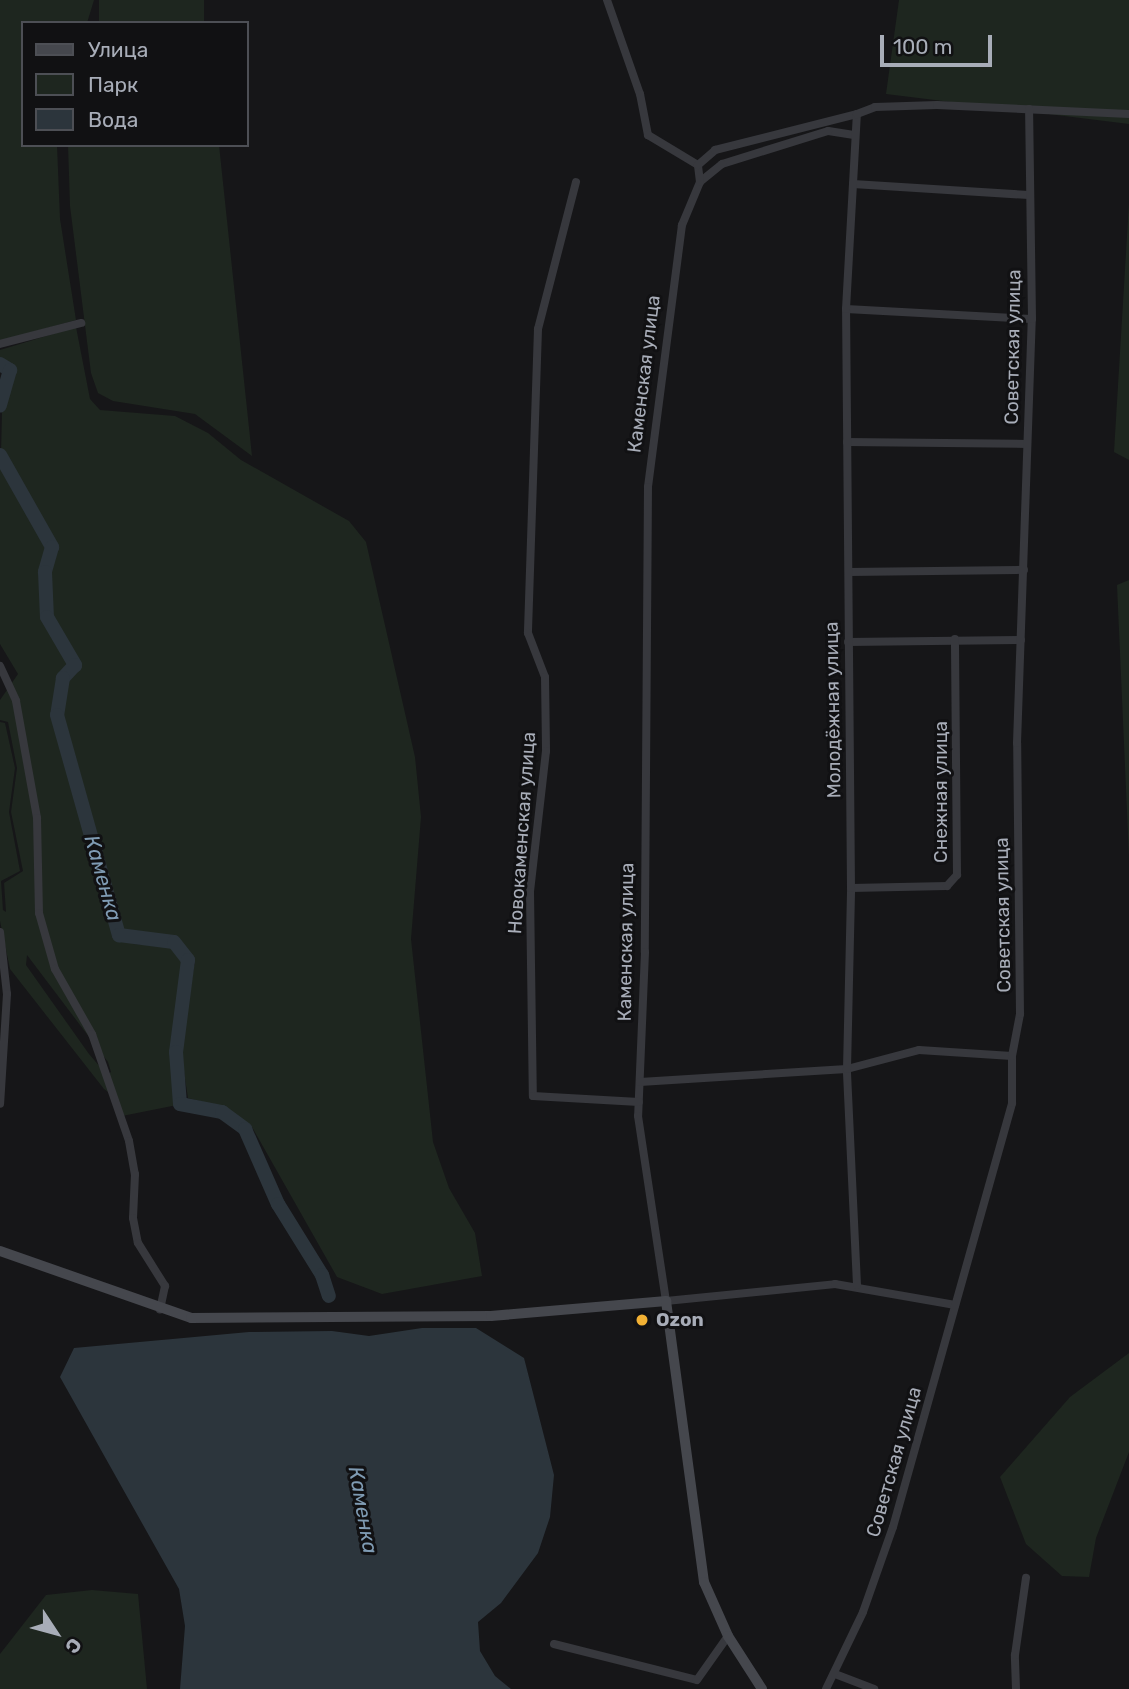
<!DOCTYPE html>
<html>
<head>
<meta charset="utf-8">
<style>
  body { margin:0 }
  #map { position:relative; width:1129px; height:1689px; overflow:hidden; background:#161618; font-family:Rubik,sans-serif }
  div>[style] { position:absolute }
  .green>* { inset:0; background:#1e261f; transform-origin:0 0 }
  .water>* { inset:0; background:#2c353c }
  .river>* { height:14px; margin:-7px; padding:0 7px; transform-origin:7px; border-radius:7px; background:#2c353c }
  .street>* { height:8px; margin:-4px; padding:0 4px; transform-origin:4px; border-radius:4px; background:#37383d }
  .secondary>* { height:10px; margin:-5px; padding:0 5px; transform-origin:5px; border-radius:5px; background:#45474d }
  .dots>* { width:19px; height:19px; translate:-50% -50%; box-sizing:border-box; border:4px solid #111113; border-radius:50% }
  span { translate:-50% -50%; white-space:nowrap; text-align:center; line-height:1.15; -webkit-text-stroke:6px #111113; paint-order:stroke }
  .street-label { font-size:19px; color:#a8adb8 }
  .poi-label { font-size:19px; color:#a8adb8; font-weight:700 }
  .left { translate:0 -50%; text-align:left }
  .water-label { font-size:21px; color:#7f9bb3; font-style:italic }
  .legend { position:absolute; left:21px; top:21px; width:228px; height:126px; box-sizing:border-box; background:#111113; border:2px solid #4d4f55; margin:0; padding:9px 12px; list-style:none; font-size:21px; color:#a8adb8 }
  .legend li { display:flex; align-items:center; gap:14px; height:35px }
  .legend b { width:35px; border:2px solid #4d4f55 }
  .north { position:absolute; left:21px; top:1598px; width:70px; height:70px; -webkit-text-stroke:5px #111113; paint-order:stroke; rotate:126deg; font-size:19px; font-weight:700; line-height:28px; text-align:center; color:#a8adb8 }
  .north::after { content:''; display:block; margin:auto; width:24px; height:32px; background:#a8adb8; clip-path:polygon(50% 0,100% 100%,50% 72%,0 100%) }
  .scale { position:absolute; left:880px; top:35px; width:112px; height:32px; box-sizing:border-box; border:4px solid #a8adb8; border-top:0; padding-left:9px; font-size:21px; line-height:24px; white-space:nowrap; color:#a8adb8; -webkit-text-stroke:5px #111113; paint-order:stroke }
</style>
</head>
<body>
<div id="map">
  <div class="green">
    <i style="clip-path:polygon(0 0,94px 0,87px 23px,23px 23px,23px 145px,57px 145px,60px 219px,76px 320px,0 341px)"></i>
    <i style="left:99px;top:0;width:105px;height:24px"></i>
    <i style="clip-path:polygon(899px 0,1129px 0,1129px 124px,886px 94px)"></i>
    <i style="clip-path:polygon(68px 145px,219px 145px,252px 456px,195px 414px,113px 401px,98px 393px,91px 373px,70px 206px)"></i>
    <i style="clip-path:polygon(1129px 203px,1129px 460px,1114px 452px)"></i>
    <i style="clip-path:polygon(76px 327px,90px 399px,100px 410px,175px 416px,208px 433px,241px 460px,349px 521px,366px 542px,415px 757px,421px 817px,411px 939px,433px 1142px,449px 1188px,475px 1233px,482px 1276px,382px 1294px,337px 1277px,252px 1127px,223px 1107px,188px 1098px,181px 1052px,195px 960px,176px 937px,122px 931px,61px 715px,67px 681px,80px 664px,50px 618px,47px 573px,55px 547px,1px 453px,2px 412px,13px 370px,0 361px,0 350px)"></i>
    <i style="clip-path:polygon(evenodd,0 463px,48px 547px,40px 574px,43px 617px,71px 663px,60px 677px,53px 713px,116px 936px,134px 944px,171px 947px,183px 962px,172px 1055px,177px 1105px,122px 1116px,118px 1099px,104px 1089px,10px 969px,0 921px,0 722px,5px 723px,15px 768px,9px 812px,20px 871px,1px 881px,3px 910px,6px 912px,4px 883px,23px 871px,11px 812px,17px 768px,8px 722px,0 720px,0 700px,18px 674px,0 644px,0 463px,27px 955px,108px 1062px,111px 1072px,107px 1075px,89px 1054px,26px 965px,27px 955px)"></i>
    <i style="clip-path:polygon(1129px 580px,1129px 857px,1117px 585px)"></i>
    <i style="clip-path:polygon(1129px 1353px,1129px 1452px,1096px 1538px,1089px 1577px,1062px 1576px,1026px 1544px,1000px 1477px,1070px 1397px)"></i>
    <i style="clip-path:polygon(92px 1590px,138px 1594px,147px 1689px,0 1689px,0 1654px,46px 1595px)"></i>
  </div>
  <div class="water">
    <i style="clip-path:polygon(422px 1328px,476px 1328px,524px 1358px,554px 1475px,550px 1517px,538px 1553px,501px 1603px,478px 1622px,480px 1651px,495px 1676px,511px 1689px,180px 1689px,185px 1626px,179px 1589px,60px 1377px,74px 1348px,249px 1332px,332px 1331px,369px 1336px)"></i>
  </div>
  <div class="river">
    <i style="left:0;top:364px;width:12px;rotate:31deg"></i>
    <i style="left:10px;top:370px;width:37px;rotate:106deg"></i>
    <i style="left:0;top:455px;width:106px;rotate:60.5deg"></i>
    <i style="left:52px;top:547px;width:26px;rotate:106deg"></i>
    <i style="left:45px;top:572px;width:45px;rotate:87.5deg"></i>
    <i style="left:47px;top:617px;width:56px;rotate:59.7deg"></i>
    <i style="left:75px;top:665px;width:18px;rotate:133deg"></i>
    <i style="left:63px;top:678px;width:37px;rotate:99deg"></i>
    <i style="left:57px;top:715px;width:229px;rotate:74.3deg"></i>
    <i style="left:119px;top:935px;width:55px;rotate:7.3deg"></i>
    <i style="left:174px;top:942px;width:23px;rotate:52deg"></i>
    <i style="left:188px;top:960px;width:93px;rotate:97.4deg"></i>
    <i style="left:176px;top:1052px;width:52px;rotate:85.6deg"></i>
    <i style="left:180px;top:1104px;width:43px;rotate:10.8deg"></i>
    <i style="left:222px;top:1112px;width:29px;rotate:36deg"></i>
    <i style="left:245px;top:1129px;width:82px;rotate:66.3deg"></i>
    <i style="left:278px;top:1204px;width:84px;rotate:58.2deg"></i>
    <i style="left:322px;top:1275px;width:22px;rotate:72deg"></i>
  </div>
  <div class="street">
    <i style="left:607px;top:0;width:100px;rotate:70.7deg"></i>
    <i style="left:640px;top:94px;width:42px;rotate:79deg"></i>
    <i style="left:648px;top:135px;width:58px;rotate:31deg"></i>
    <i style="left:854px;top:135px;width:26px;rotate:-171deg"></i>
    <i style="left:828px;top:131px;width:111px;rotate:162.7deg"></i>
    <i style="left:722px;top:164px;width:28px;rotate:141deg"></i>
    <i style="left:700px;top:182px;width:47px;rotate:112.7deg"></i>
    <i style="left:682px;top:225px;width:264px;rotate:97.4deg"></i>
    <i style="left:648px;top:487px;width:465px;rotate:90.4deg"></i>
    <i style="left:645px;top:952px;width:164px;rotate:92.4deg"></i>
    <i style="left:638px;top:1116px;width:187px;rotate:81.4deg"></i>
    <i style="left:666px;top:1301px;width:170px;rotate:-5.7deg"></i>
    <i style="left:835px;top:1284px;width:122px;rotate:9.9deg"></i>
    <i style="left:576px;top:182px;width:152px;rotate:104.5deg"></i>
    <i style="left:538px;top:329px;width:304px;rotate:91.9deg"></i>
    <i style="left:528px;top:633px;width:47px;rotate:68.9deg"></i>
    <i style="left:545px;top:677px;width:74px;rotate:89.2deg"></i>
    <i style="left:546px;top:751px;width:142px;rotate:96.5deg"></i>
    <i style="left:530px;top:892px;width:204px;rotate:89.2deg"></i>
    <i style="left:533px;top:1096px;width:106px;rotate:3.2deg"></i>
    <i style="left:700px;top:182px;width:17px;rotate:-97deg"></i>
    <i style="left:698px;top:165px;width:23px;rotate:-41deg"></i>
    <i style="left:715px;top:150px;width:146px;rotate:-14.2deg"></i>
    <i style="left:853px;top:184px;width:176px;rotate:3.6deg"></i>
    <i style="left:846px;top:309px;width:186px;rotate:3.1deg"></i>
    <i style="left:0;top:344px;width:84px;rotate:-14.5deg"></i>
    <i style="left:847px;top:442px;width:180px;rotate:0.6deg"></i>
    <i style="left:849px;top:572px;width:175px;rotate:-0.7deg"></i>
    <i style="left:848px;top:642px;width:173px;rotate:-0.7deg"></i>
    <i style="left:0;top:666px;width:38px;rotate:65deg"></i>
    <i style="left:16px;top:701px;width:119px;rotate:79.8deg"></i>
    <i style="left:37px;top:818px;width:95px;rotate:88.8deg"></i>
    <i style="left:39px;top:913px;width:58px;rotate:74.1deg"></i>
    <i style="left:55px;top:969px;width:75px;rotate:60.4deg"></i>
    <i style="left:92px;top:1034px;width:113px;rotate:70.9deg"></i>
    <i style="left:129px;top:1141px;width:34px;rotate:80deg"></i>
    <i style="left:135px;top:1174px;width:44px;rotate:92.6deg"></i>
    <i style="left:133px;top:1218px;width:25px;rotate:79deg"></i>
    <i style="left:138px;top:1243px;width:51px;rotate:57.9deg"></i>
    <i style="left:165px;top:1286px;width:24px;rotate:102deg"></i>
    <i style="left:851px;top:888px;width:96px;rotate:-1.2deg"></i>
    <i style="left:947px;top:886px;width:15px;rotate:-48deg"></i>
    <i style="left:957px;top:875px;width:236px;rotate:-90.5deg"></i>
    <i style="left:0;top:932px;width:62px;rotate:83.6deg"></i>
    <i style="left:7px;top:994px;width:110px;rotate:93.6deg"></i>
    <i style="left:640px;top:1082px;width:207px;rotate:-3.6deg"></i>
    <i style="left:847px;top:1069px;width:74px;rotate:-14.8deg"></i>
    <i style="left:919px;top:1050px;width:93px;rotate:3.7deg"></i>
    <i style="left:857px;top:1285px;width:216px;rotate:-92.7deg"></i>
    <i style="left:847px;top:1069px;width:181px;rotate:-88.7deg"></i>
    <i style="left:851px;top:888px;width:579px;rotate:-90.49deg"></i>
    <i style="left:846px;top:309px;width:195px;rotate:-86.8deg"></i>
    <i style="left:857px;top:114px;width:19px;rotate:-21deg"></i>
    <i style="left:875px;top:107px;width:62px;rotate:-1.8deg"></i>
    <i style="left:937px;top:105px;width:192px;rotate:2.7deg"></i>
    <i style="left:554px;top:1644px;width:147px;rotate:14.1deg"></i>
    <i style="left:697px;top:1680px;width:54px;rotate:-54.8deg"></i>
    <i style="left:835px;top:1674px;width:42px;rotate:21deg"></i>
    <i style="left:826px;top:1689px;width:85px;rotate:-64.3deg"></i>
    <i style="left:863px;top:1612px;width:90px;rotate:-70.6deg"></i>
    <i style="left:893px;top:1527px;width:440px;rotate:-74.3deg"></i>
    <i style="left:1012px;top:1103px;width:47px;rotate:-90deg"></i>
    <i style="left:1012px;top:1056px;width:43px;rotate:-79.2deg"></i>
    <i style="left:1020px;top:1014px;width:271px;rotate:-90.6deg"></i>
    <i style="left:1017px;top:743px;width:424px;rotate:-88deg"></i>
    <i style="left:1032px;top:319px;width:210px;rotate:-90.8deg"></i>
    <i style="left:1016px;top:1689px;width:34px;rotate:-92deg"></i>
    <i style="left:1015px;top:1655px;width:78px;rotate:-81.9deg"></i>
  </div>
  <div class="secondary">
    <i style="left:0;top:1251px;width:202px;rotate:19.3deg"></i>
    <i style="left:191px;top:1318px;width:300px;rotate:-0.4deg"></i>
    <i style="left:491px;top:1316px;width:176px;rotate:-4.9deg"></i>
    <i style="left:666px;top:1301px;width:284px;rotate:82.3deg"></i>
    <i style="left:704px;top:1582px;width:59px;rotate:66deg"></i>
    <i style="left:728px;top:1636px;width:63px;rotate:57.3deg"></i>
  </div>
  <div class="dots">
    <i style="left:642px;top:1320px;background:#f2b134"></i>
  </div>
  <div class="street-label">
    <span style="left:1013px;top:347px;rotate:-89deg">Советская улица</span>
    <span style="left:644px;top:374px;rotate:-83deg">Каменская улица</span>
    <span style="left:833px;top:710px;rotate:-91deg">Молодёжная улица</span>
    <span style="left:941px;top:792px;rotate:-90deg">Снежная улица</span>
    <span style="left:522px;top:833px;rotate:-86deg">Новокаменская улица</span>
    <span style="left:1003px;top:915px;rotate:-91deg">Советская улица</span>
    <span style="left:626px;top:942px;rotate:-89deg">Каменская улица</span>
    <span style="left:894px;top:1462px;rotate:-74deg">Советская улица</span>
  </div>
  <div class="poi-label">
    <span class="left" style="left:656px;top:1320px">Ozon</span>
  </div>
  <div class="water-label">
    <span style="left:103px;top:878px;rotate:74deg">Каменка</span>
    <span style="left:363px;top:1510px;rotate:80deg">Каменка</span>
  </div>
  <ul class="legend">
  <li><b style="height:9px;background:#45474d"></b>Улица</li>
  <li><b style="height:19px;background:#1e261f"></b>Парк</li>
  <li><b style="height:19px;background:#2c353c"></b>Вода</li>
  </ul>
  <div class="north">С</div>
  <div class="scale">100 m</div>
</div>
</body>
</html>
